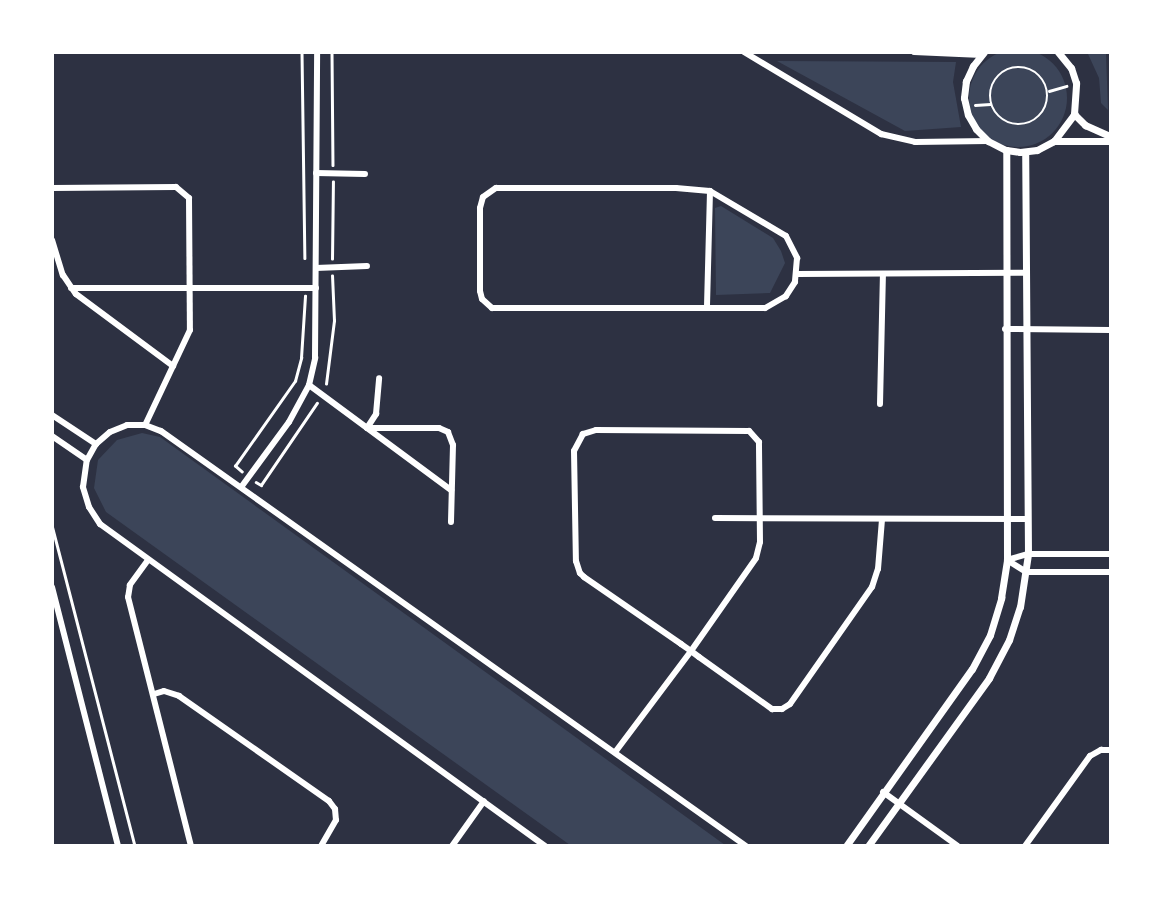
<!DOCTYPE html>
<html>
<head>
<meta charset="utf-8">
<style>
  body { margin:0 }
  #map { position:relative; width:1163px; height:898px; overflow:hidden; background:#2d3142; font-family:Lato,sans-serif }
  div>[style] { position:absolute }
  .green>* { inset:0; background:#3c4559 }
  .round { border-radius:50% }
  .path>* { height:2.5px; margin:-1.25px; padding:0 1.25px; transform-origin:1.25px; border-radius:1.25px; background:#fff }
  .path>.ring { margin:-1.25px; padding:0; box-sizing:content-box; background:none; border:2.5px solid #fff; border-radius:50% }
  .minor>* { height:6px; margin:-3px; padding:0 3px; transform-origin:3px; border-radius:3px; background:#fff }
  .tertiary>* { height:7px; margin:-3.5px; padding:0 3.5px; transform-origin:3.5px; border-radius:3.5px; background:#fff }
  span { translate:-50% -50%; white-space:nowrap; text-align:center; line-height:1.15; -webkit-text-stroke:7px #fff; paint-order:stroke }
  .frame { position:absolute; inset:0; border:54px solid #fff; pointer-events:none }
</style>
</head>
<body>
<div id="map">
  <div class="green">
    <i class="round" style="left:969px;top:49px;width:98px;height:98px"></i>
    <i style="clip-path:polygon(1088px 54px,1106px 54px,1108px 110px,1101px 103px,1099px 78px)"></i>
    <i style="clip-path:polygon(777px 61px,956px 62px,953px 82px,961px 127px,905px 131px)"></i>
    <i style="clip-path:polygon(721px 206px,773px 238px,781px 251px,785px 263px,770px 293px,716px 295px,715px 208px)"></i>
    <i style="clip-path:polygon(142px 433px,160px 437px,725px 845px,570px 845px,106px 512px,94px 488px,98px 460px,117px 440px)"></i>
  </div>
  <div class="path">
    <i style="left:302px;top:52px;width:206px;rotate:89.2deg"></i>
    <i style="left:332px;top:52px;width:113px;rotate:89.5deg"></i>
    <i class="ring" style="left:990px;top:67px;width:55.5px;height:55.5px"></i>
    <i style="left:1049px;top:91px;width:18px;rotate:-16deg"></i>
    <i style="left:975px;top:105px;width:15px;rotate:-4deg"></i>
    <i style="left:332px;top:259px;width:77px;rotate:-89.3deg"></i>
    <i style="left:326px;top:384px;width:64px;rotate:-82.8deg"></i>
    <i style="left:334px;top:321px;width:45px;rotate:-92.5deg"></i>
    <i style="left:242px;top:472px;width:9px;rotate:-139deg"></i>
    <i style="left:235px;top:466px;width:104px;rotate:-54.8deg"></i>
    <i style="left:295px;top:381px;width:24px;rotate:-75deg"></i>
    <i style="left:301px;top:358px;width:62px;rotate:-86.3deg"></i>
    <i style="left:256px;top:482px;width:6px;rotate:31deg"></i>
    <i style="left:261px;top:485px;width:99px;rotate:-55.7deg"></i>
    <i style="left:52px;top:525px;width:332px;rotate:75.5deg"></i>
  </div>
  <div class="minor">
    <i style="left:744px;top:52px;width:160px;rotate:30.9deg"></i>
    <i style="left:881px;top:134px;width:35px;rotate:13deg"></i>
    <i style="left:915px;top:142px;width:73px;rotate:-0.8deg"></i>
    <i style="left:914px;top:52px;width:68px;rotate:2.5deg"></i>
    <i style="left:316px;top:173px;width:49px;rotate:1.2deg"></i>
    <i style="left:52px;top:188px;width:124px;rotate:-0.5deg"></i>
    <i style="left:176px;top:187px;width:17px;rotate:40deg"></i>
    <i style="left:189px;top:198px;width:132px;rotate:89.6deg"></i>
    <i style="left:190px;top:330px;width:105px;rotate:115.3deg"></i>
    <i style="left:496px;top:188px;width:180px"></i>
    <i style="left:676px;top:188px;width:34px;rotate:5deg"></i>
    <i style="left:710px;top:191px;width:88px;rotate:30.6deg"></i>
    <i style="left:786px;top:236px;width:25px;rotate:63deg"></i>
    <i style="left:797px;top:258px;width:24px;rotate:95deg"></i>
    <i style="left:795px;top:282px;width:17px;rotate:123deg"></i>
    <i style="left:786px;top:296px;width:24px;rotate:150deg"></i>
    <i style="left:765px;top:308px;width:273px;rotate:180deg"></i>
    <i style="left:492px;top:308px;width:13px;rotate:-138deg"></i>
    <i style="left:482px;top:299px;width:8px;rotate:-104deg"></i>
    <i style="left:480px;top:291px;width:83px;rotate:-90deg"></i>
    <i style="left:480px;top:208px;width:11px;rotate:-75deg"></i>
    <i style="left:483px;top:197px;width:16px;rotate:-35deg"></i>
    <i style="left:52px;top:240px;width:37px;rotate:73deg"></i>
    <i style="left:63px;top:275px;width:23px;rotate:56deg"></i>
    <i style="left:76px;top:294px;width:121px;rotate:36.6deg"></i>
    <i style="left:316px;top:268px;width:51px;rotate:-2.2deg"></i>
    <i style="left:797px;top:274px;width:229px;rotate:-0.3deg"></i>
    <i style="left:71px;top:288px;width:245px"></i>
    <i style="left:707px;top:306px;width:115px;rotate:-88.5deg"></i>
    <i style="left:1005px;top:329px;width:105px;rotate:0.5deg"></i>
    <i style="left:309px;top:385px;width:177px;rotate:36.5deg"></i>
    <i style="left:880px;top:404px;width:130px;rotate:-88.7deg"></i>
    <i style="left:52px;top:415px;width:53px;rotate:33.4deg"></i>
    <i style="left:367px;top:428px;width:72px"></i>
    <i style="left:439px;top:428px;width:10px;rotate:24deg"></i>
    <i style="left:448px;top:432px;width:14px;rotate:69deg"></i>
    <i style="left:453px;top:445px;width:77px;rotate:91.5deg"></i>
    <i style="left:367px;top:428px;width:17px;rotate:-57deg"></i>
    <i style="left:376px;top:414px;width:36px;rotate:-85deg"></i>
    <i style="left:52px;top:436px;width:42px;rotate:34.4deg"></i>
    <i style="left:242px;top:486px;width:79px;rotate:-53.7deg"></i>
    <i style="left:289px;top:422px;width:42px;rotate:-61.6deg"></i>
    <i style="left:309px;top:385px;width:28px;rotate:-77deg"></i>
    <i style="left:315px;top:358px;width:306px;rotate:-89.6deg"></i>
    <i style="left:715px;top:518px;width:312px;rotate:0.2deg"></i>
    <i style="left:148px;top:560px;width:31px;rotate:126deg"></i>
    <i style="left:130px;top:585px;width:12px;rotate:99deg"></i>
    <i style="left:128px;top:597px;width:257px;rotate:75.8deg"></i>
    <i style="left:1007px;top:560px;width:22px;rotate:32deg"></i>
    <i style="left:1026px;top:572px;width:84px"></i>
    <i style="left:1007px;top:560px;width:22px;rotate:-16deg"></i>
    <i style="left:1028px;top:554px;width:82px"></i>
    <i style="left:52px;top:587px;width:267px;rotate:75.7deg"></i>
    <i style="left:154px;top:694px;width:10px;rotate:-17deg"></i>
    <i style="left:164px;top:691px;width:16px;rotate:18deg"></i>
    <i style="left:179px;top:696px;width:183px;rotate:35deg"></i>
    <i style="left:329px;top:801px;width:10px;rotate:53deg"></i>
    <i style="left:335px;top:809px;width:11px;rotate:85deg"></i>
    <i style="left:336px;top:820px;width:30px;rotate:120deg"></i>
    <i style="left:616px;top:751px;width:125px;rotate:-53.1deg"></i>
    <i style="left:691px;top:651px;width:113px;rotate:-55deg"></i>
    <i style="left:756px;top:558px;width:16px;rotate:-76deg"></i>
    <i style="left:760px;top:542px;width:100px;rotate:-90.6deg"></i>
    <i style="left:759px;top:442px;width:15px;rotate:-132deg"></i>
    <i style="left:749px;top:431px;width:153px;rotate:-179.6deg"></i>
    <i style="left:596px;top:430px;width:14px;rotate:163deg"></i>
    <i style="left:583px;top:434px;width:19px;rotate:118deg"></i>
    <i style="left:574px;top:451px;width:110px;rotate:89deg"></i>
    <i style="left:576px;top:561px;width:13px;rotate:72deg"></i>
    <i style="left:580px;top:573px;width:6px;rotate:45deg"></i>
    <i style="left:584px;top:577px;width:118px;rotate:34.6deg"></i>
    <i style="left:681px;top:644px;width:12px;rotate:35deg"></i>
    <i style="left:691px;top:651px;width:10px;rotate:37deg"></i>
    <i style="left:699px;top:657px;width:90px;rotate:35.5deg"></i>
    <i style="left:772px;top:709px;width:10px"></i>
    <i style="left:782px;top:709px;width:9px;rotate:-32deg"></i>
    <i style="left:790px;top:704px;width:143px;rotate:-55deg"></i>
    <i style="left:872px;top:587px;width:19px;rotate:-72deg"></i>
    <i style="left:878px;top:569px;width:50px;rotate:-85.4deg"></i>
    <i style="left:883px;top:792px;width:92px;rotate:35.8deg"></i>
    <i style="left:452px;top:846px;width:55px;rotate:-54.6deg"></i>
    <i style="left:545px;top:846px;width:549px;rotate:-144.11deg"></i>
    <i style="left:100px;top:524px;width:20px;rotate:-123deg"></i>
    <i style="left:89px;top:507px;width:21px;rotate:-107deg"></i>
    <i style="left:83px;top:487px;width:27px;rotate:-82deg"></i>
    <i style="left:87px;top:460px;width:18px;rotate:-61deg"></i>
    <i style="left:96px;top:444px;width:18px;rotate:-41deg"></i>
    <i style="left:110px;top:432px;width:18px;rotate:-22deg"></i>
    <i style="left:127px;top:425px;width:18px"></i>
    <i style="left:145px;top:425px;width:17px;rotate:21deg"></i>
    <i style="left:161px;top:431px;width:717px;rotate:35.35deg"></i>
    <i style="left:1025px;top:846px;width:111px;rotate:-54.2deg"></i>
    <i style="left:1090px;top:756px;width:13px;rotate:-29deg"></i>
    <i style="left:1101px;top:750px;width:9px"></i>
  </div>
  <div class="tertiary">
    <i style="left:984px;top:52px;width:18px;rotate:128deg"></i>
    <i style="left:973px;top:66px;width:17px;rotate:115deg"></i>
    <i style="left:966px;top:81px;width:17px;rotate:97deg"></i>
    <i style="left:964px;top:98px;width:17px;rotate:77deg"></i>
    <i style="left:968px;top:115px;width:16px;rotate:60deg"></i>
    <i style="left:976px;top:129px;width:17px;rotate:45deg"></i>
    <i style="left:988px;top:141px;width:20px;rotate:27deg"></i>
    <i style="left:1006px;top:150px;width:14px;rotate:8deg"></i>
    <i style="left:1020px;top:152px;width:17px;rotate:-7deg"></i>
    <i style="left:1037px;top:150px;width:19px;rotate:-28deg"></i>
    <i style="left:1054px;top:141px;width:34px;rotate:-53deg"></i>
    <i style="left:1074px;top:114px;width:31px;rotate:-86deg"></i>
    <i style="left:1076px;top:83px;width:16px;rotate:-108deg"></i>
    <i style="left:1071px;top:68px;width:21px;rotate:-129deg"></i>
    <i style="left:1074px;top:114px;width:16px;rotate:45deg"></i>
    <i style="left:1085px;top:125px;width:27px;rotate:24deg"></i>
    <i style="left:1054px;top:141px;width:56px"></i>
    <i style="left:846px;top:846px;width:217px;rotate:-54.6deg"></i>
    <i style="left:972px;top:669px;width:38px;rotate:-62deg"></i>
    <i style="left:990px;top:635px;width:39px;rotate:-73deg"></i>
    <i style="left:1001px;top:598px;width:38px;rotate:-81deg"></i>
    <i style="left:1007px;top:560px;width:410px;rotate:-90.1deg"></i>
    <i style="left:868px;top:846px;width:207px;rotate:-54.2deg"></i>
    <i style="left:989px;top:678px;width:43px;rotate:-62.2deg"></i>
    <i style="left:1009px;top:640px;width:35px;rotate:-72deg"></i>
    <i style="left:1020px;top:607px;width:54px;rotate:-81.4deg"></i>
    <i style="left:1028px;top:554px;width:402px;rotate:-90.4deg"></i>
  </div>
  <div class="frame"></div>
</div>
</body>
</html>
